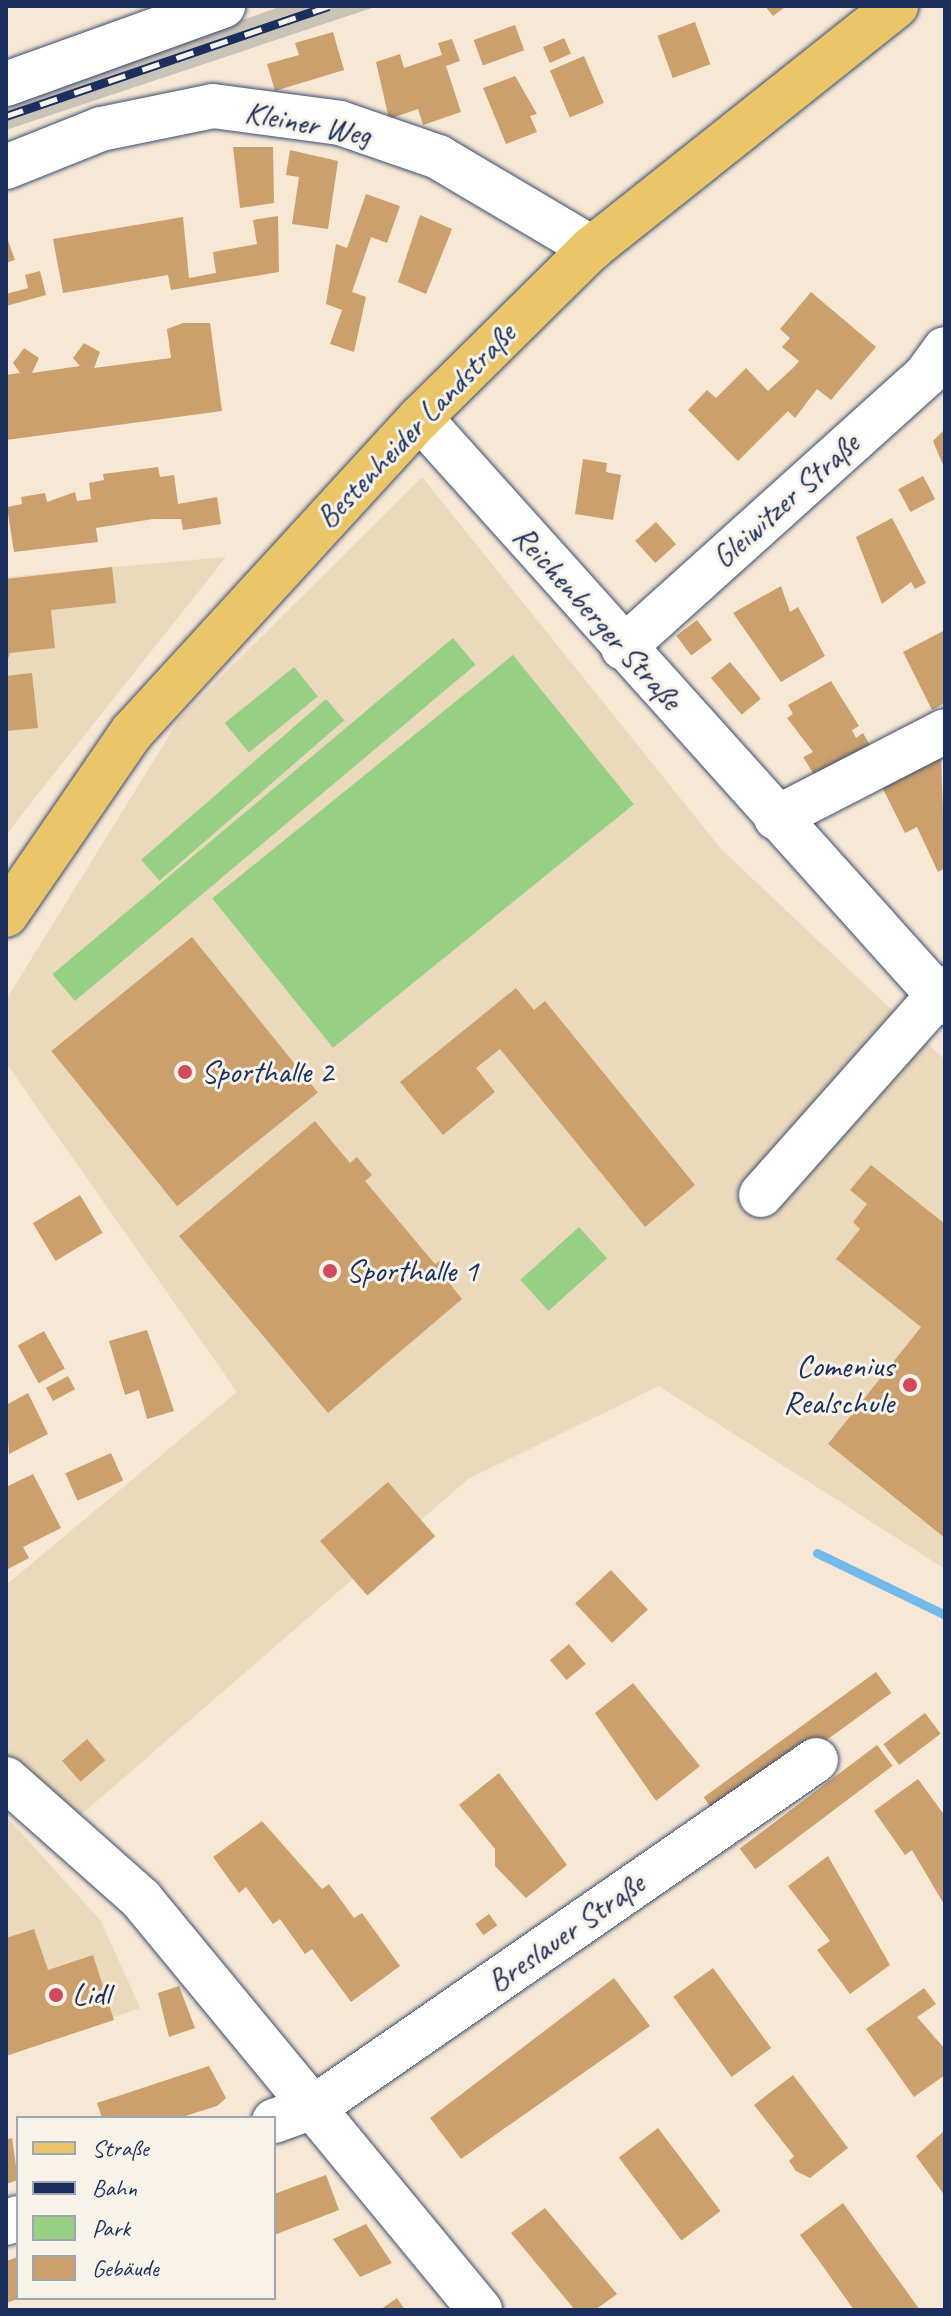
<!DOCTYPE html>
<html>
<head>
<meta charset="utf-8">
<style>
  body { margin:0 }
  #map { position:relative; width:951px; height:2316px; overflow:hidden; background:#f6e8d4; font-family:Caveat,sans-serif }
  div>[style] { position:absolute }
  .built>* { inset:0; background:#ead9ba }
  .industrial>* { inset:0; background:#cac3b8 }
  .green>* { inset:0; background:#97d084; transform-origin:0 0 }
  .stream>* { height:9px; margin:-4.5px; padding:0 4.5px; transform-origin:4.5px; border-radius:4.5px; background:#72baea }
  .building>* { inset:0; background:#cba06d; transform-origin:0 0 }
  .roads { filter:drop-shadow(0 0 2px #3c4b70) drop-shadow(0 0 2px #3c4b70) }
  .minor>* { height:44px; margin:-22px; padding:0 22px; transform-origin:22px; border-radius:22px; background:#fff }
  .major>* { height:44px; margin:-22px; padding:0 22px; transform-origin:22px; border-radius:22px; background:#ebc669 }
  .rail>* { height:9px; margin-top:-4.5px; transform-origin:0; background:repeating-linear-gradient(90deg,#f7f3e8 0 18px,#1b2f5e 0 36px); box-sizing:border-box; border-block:2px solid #1b2f5e }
  .dots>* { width:22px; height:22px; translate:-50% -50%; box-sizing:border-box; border:4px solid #f7f3e8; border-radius:50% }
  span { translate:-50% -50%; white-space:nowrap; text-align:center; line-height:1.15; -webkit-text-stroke:6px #f7f3e8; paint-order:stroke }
  .street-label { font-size:32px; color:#1b2f5e }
  .poi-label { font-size:32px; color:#1b2f5e }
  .left { translate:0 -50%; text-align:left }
  .right { translate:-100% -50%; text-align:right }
  .frame { position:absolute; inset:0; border:8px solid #1b2f5e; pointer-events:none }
  .legend { position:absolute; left:16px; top:2116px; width:260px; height:184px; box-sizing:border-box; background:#f7f3e8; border:2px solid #9fa5b1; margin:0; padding:10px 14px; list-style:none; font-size:24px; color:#1b2f5e }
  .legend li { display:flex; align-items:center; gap:16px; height:40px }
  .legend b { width:40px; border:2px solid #9fa5b1 }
</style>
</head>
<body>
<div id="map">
  <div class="built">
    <i style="clip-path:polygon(422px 477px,722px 850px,945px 1060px,945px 1569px,659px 1386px,468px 1479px,75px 1820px,6px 1757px,6px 1585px,237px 1392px,6px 1063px,6px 1000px,180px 718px)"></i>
    <i style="clip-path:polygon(226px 557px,18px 819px,6px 836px,6px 577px)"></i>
    <i style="clip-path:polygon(6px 1816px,101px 1921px,140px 2008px,6px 2056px)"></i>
  </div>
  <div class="industrial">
    <i style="clip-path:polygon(282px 6px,378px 6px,6px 130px,6px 104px)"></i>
  </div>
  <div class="green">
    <i style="left:453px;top:638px;width:35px;height:523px;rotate:50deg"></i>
    <i style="left:513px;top:655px;width:192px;height:387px;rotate:51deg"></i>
    <i style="left:294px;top:667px;width:38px;height:89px;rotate:51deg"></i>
    <i style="left:326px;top:699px;width:28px;height:245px;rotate:49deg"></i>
    <i style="left:579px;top:1227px;width:42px;height:79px;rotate:48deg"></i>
  </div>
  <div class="stream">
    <i style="left:817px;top:1553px;width:142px;rotate:25.8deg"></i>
  </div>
  <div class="building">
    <i style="clip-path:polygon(765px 6px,786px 6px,773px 16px)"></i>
    <i style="left:695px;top:22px;width:45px;height:40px;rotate:70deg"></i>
    <i style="left:515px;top:25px;width:27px;height:44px;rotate:70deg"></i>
    <i style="clip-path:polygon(333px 32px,344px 70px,275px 91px,267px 64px,299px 55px,295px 43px)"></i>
    <i style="left:564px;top:38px;width:17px;height:23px;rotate:66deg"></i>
    <i style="clip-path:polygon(452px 39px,460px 61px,446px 66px,461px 112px,423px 125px,418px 109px,389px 119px,376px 62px,400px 54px,404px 68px,442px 55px,438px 43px)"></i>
    <i style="left:584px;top:56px;width:51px;height:37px;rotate:67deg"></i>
    <i style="clip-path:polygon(515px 76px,537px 114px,530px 116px,537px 132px,506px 144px,483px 88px)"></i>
    <i style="clip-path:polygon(233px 147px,273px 147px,274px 203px,240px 208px)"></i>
    <i style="clip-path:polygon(290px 150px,338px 161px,328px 229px,292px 224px,299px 177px,286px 175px)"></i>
    <i style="clip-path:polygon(366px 194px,400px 206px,387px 243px,371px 237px,352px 292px,366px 297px,354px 352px,330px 344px,342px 310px,326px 304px,336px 244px,347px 248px)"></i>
    <i style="clip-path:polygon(420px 215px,452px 229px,426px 294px,398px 282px)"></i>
    <i style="clip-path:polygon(278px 216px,279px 272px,171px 290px,168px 275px,63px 293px,53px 239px,183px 217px,189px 278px,216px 273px,213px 252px,257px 244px,253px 220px)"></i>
    <i style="clip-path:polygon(6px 235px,15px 260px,6px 263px)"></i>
    <i style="clip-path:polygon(40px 271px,46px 295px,6px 306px,6px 294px,28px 288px,25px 275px)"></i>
    <i style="clip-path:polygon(811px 292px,876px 347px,831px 400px,817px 389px,795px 418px,788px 411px,738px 461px,688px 410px,707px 390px,716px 398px,746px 368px,768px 391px,793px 368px,799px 361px,782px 347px,790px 338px,780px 329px)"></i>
    <i style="clip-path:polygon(183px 323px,210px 323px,222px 411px,6px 440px,6px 375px,20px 373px,13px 363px,24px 348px,39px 358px,32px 373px,80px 366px,73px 358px,84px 343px,100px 352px,94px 368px,171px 358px,167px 329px)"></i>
    <i style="clip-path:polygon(945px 429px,945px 470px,933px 441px)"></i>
    <i style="clip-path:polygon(583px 459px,607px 463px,606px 472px,621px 475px,613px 520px,575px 514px)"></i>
    <i style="clip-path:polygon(158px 467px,160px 477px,174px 475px,178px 504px,217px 497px,221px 524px,183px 530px,181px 519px,153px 519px,96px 528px,98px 542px,14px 552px,7px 507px,22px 504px,21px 497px,45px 493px,47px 502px,75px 492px,77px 501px,91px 499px,89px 483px,104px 480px,103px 474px)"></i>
    <i style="left:923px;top:476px;width:26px;height:28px;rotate:62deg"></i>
    <i style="clip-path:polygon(892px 518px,926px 583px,915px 589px,911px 582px,882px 604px,856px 537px)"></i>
    <i style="left:656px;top:522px;width:30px;height:28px;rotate:48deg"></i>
    <i style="clip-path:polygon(112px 567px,116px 603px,51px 610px,55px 648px,10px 653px,6px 665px,6px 579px)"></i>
    <i style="clip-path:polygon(781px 586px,790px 612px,798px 607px,825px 656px,781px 682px,733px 613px)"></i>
    <i style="left:697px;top:620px;width:25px;height:26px;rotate:53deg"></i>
    <i style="clip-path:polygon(945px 630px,945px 703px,932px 710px,903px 652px)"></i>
    <i style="left:730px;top:662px;width:48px;height:25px;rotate:50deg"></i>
    <i style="clip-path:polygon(32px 673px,38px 728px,6px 731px,6px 676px)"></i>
    <i style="clip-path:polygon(831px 681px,859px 726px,852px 730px,856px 738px,863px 733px,871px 747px,816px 778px,803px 757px,813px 752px,787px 718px,793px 714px,788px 705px)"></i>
    <i style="clip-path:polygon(941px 755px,945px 868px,938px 872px,917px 827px,905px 833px,881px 785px)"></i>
    <i style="left:192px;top:937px;width:200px;height:181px;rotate:51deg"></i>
    <i style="clip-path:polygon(516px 988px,534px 1010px,545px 1001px,695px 1185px,645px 1227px,500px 1049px,476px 1068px,495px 1092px,443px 1135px,400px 1082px)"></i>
    <i style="clip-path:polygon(315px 1121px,350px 1163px,357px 1157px,372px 1175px,365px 1181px,435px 1264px,441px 1260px,457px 1278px,450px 1284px,462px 1299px,328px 1413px,179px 1236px)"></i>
    <i style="clip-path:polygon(871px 1165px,945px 1224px,945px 1538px,828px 1444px,921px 1327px,836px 1259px,860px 1229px,853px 1222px,867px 1204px,850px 1190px)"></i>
    <i style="left:80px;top:1195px;width:44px;height:55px;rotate:59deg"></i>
    <i style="clip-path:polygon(147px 1330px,174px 1411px,147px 1419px,139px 1390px,125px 1395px,109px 1341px)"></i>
    <i style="left:44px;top:1331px;width:43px;height:30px;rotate:61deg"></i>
    <i style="left:68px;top:1376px;width:15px;height:25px;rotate:62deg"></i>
    <i style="clip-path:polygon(28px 1393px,48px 1434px,9px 1454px,6px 1405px)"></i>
    <i style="left:111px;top:1453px;width:30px;height:50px;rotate:66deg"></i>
    <i style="clip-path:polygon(33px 1474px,61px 1528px,23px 1547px,29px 1558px,6px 1570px,6px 1487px)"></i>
    <i style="left:388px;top:1482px;width:72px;height:90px;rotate:49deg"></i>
    <i style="left:611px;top:1570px;width:54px;height:49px;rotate:47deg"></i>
    <i style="left:569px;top:1644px;width:26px;height:25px;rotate:50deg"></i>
    <i style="left:876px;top:1672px;width:26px;height:213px;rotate:54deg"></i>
    <i style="clip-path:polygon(633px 1683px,700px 1766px,656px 1801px,595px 1713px)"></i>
    <i style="left:925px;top:1713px;width:26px;height:52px;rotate:53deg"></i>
    <i style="left:87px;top:1739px;width:28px;height:33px;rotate:49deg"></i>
    <i style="left:877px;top:1745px;width:26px;height:172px;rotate:53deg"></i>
    <i style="clip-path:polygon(499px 1773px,567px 1865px,526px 1898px,495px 1866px,495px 1849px,459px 1805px)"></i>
    <i style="clip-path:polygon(918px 1779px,945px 1816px,945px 1906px,912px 1850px,905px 1855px,874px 1811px)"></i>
    <i style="clip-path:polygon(262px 1821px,322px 1889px,329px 1884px,354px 1918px,362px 1913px,400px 1966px,351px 2002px,312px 1949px,305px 1954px,280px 1919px,273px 1924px,246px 1887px,239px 1893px,213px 1857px)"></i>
    <i style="clip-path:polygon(828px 1856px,890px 1965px,850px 1994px,817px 1950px,830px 1941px,788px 1886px)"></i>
    <i style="left:489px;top:1914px;width:14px;height:17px;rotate:54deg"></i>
    <i style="clip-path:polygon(34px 1929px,48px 1970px,93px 1955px,114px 2020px,6px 2056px,6px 1938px)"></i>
    <i style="left:713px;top:1968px;width:99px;height:49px;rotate:54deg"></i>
    <i style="clip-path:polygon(614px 1978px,650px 2026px,461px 2159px,430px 2118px)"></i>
    <i style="clip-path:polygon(179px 1986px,195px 2028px,169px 2037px,158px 1993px)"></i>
    <i style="clip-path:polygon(924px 1988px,936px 2004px,917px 2017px,945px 2049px,945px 2075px,914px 2097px,866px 2029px)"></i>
    <i style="clip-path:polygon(209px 2066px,226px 2098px,217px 2106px,179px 2118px,102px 2118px,97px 2103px)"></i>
    <i style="clip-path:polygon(793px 2075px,848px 2148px,810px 2178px,796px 2171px,789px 2161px,794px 2156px,754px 2105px)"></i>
    <i style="left:658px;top:2128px;width:104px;height:49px;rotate:53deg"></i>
    <i style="clip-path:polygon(945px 2130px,945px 2196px,916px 2156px)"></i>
    <i style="clip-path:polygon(12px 2138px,18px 2180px,6px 2184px,6px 2140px)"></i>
    <i style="clip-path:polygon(326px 2175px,339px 2210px,274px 2235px,274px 2194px)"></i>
    <i style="clip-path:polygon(843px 2203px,865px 2234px,920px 2310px,854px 2310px,822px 2265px,800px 2235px)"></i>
    <i style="clip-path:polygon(545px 2208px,617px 2294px,595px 2310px,575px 2310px,511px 2233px)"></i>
    <i style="clip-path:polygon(366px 2224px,392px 2263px,360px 2277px,333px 2239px)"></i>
    <i style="clip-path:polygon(18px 2257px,18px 2299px,6px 2303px,6px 2261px)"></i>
    <i style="clip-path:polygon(397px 2298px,405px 2310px,380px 2310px)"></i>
  </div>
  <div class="roads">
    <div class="minor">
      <i style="left:6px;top:84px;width:231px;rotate:-19.8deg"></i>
      <i style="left:6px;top:167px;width:102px;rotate:-21.8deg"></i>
      <i style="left:101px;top:129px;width:114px;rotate:-11.6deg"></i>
      <i style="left:213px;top:106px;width:128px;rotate:7.6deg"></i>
      <i style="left:340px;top:123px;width:104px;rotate:19.1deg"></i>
      <i style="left:438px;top:157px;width:179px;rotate:30.6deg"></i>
      <i style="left:420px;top:418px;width:786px;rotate:48.09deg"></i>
      <i style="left:623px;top:648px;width:408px;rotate:-42deg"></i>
      <i style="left:926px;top:375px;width:32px;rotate:-54deg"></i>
      <i style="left:776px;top:818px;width:190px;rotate:-27.2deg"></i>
      <i style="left:761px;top:1195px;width:277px;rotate:-48.4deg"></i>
      <i style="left:6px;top:1779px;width:181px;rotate:41.6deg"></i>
      <i style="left:141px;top:1899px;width:533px;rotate:50.48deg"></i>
      <i style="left:274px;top:2121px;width:45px;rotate:-19.7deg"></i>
      <i style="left:316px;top:2106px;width:608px;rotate:-34.68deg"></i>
      <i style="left:6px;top:2223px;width:13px;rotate:-23deg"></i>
    </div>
    <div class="major">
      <i style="left:6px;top:915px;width:222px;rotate:-55.5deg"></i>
      <i style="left:132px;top:732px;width:426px;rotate:-47.5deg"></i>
      <i style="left:420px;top:418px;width:242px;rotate:-44.7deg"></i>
      <i style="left:592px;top:248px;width:389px;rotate:-38.5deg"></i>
    </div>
  </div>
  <div class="rail">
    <i style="left:6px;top:116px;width:341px;rotate:-18.8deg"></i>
  </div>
  <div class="dots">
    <i style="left:185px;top:1072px;background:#d1495b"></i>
    <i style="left:330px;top:1271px;background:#d1495b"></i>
    <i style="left:910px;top:1385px;background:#d1495b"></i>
    <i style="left:56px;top:1995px;background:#d1495b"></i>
  </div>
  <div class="street-label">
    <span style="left:308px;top:124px;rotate:11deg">Kleiner Weg</span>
    <span style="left:416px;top:426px;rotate:-46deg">Bestenheider Landstraße</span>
    <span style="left:786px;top:501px;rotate:-42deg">Gleiwitzer Straße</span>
    <span style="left:597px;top:618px;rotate:48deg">Reichenberger Straße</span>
    <span style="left:566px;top:1933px;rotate:-35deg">Breslauer Straße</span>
  </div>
  <div class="poi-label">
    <span class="left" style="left:201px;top:1072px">Sporthalle 2</span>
    <span class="left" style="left:346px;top:1271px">Sporthalle 1</span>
    <span class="right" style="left:894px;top:1385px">Comenius<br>Realschule</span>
    <span class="left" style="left:72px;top:1995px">Lidl</span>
  </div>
  <div class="frame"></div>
  <ul class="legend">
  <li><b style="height:10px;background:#ebc669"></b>Straße</li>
  <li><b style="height:10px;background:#1b2f5e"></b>Bahn</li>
  <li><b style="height:22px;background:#97d084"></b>Park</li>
  <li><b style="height:22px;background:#cba06d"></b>Gebäude</li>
  </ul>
</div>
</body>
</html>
